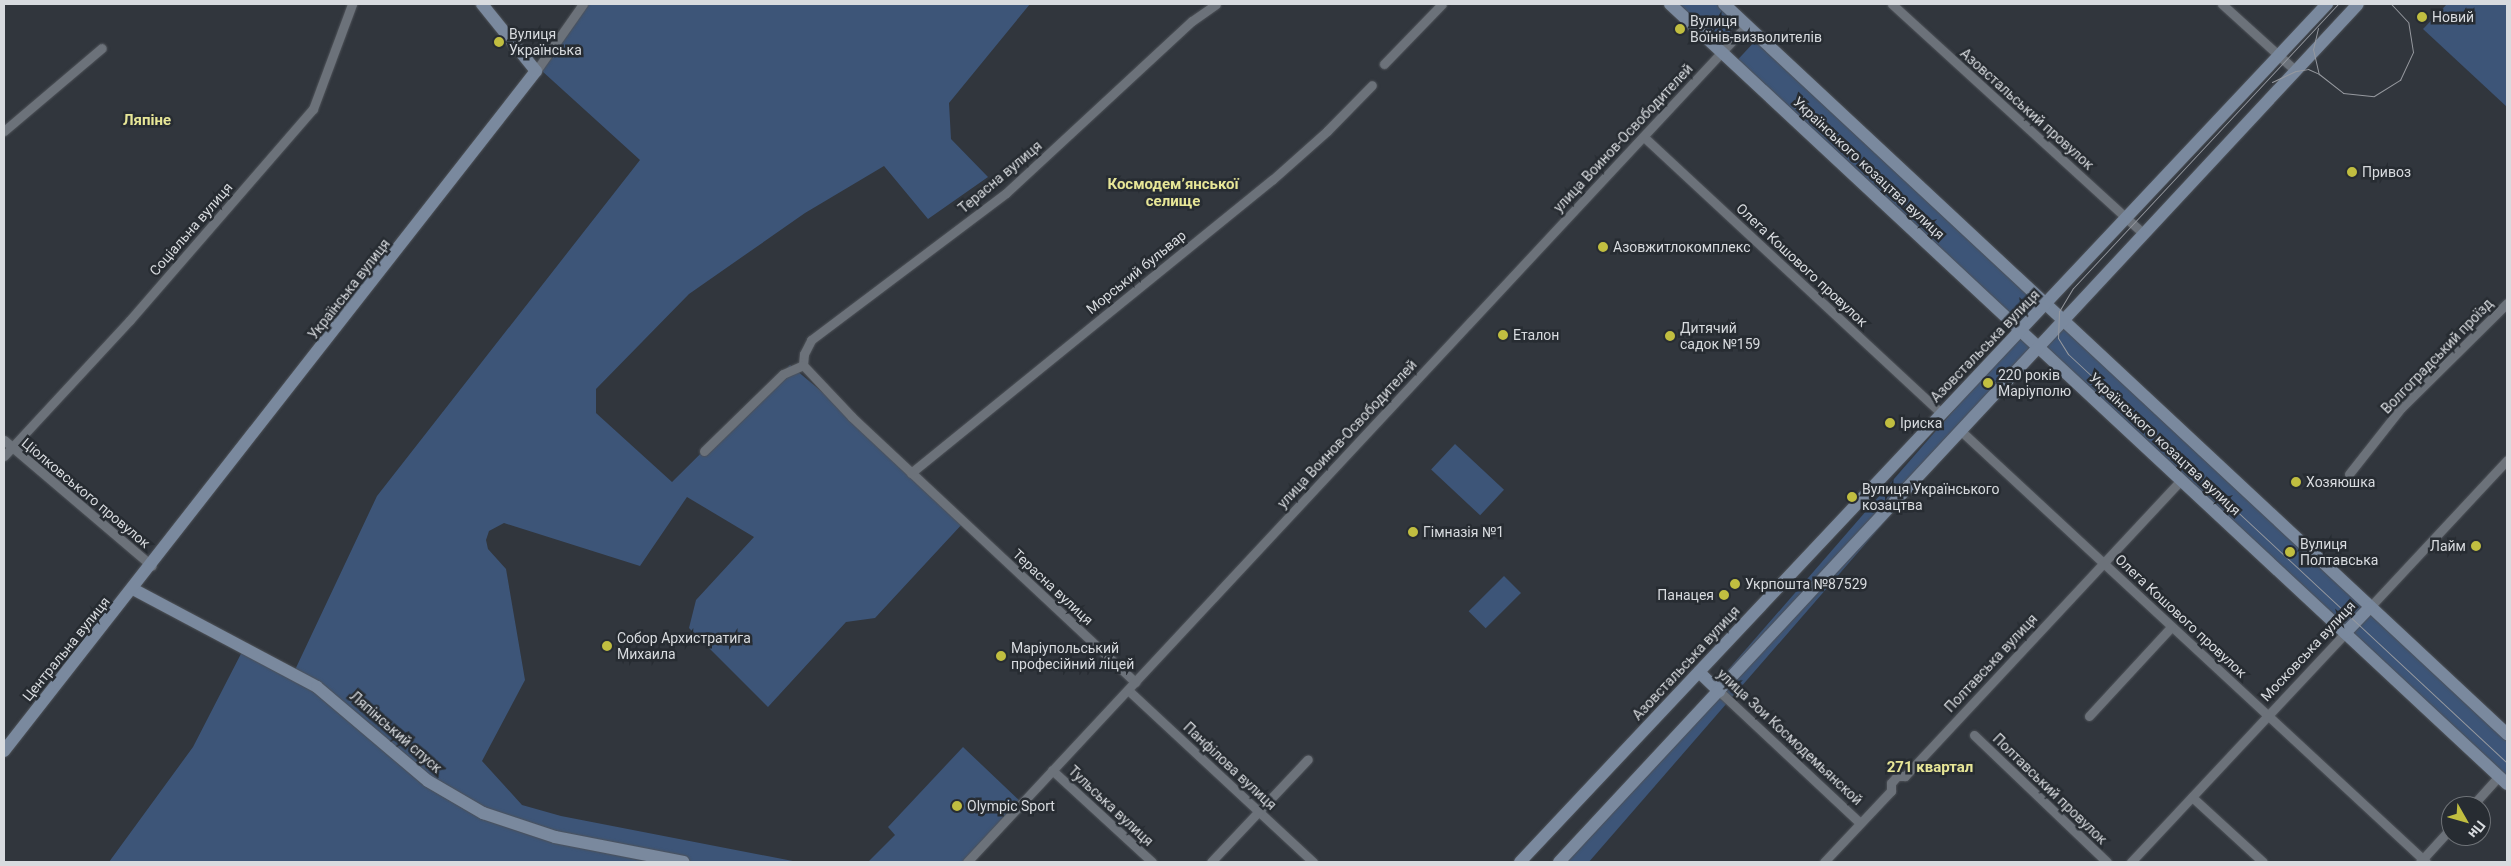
<!DOCTYPE html>
<html>
<head>
<meta charset="utf-8">
<style>
  body { margin:0 }
  #map { position:relative; width:2511px; height:866px; overflow:hidden; background:#31363d; font-family:Roboto,sans-serif }
  div>[style] { position:absolute }
  .green>* { inset:0; background:#3d5578; transform-origin:0 0 }
  .roads { filter:drop-shadow(0 0 1px #4e5258) drop-shadow(0 0 1px #4e5258) }
  .street>* { height:9px; margin:-4.5px; padding:0 4.5px; transform-origin:4.5px; border-radius:4.5px; background:#6c727a }
  .secondary>* { height:12px; margin:-6px; padding:0 6px; transform-origin:6px; border-radius:6px; background:#7a899e }
  .tram>* { height:1px; margin:-0.5px; padding:0 0.5px; transform-origin:0.5px; border-radius:0.5px; background:#96999f }
  .dots>* { width:14px; height:14px; translate:-50% -50%; box-sizing:border-box; border:2px solid #272c32; border-radius:50% }
  span { translate:-50% -50%; white-space:nowrap; text-align:center; line-height:1.15; -webkit-text-stroke:5px #272c32; paint-order:stroke }
  .poi-label { font-size:14px; color:#d8dbdf }
  .left { translate:0 -50%; text-align:left }
  .right { translate:-100% -50%; text-align:right }
  .street-label { font-size:14px; color:#d8dbdf }
  .neighbourhood-label { font-size:15px; color:#e7e697; font-weight:700 }
  .frame { position:absolute; inset:0; border:5px solid #d8dbdf; pointer-events:none }
  .north { position:absolute; left:2441px; top:796px; width:50px; height:50px; box-sizing:border-box; background:#272c32; border:1px solid #6e7277; border-radius:50%; rotate:128deg; font-size:14px; font-weight:700; line-height:20px; text-align:center; color:#d8dbdf }
  .north::after { content:''; display:block; margin:auto; width:18px; height:22px; background:#c1be40; clip-path:polygon(50% 0,100% 100%,50% 72%,0 100%) }
</style>
</head>
<body>
<div id="map">
  <div class="green">
    <i style="clip-path:polygon(586px 4px,1030px 4px,949px 103px,951px 139px,988px 177px,928px 219px,884px 166px,805px 213px,689px 294px,596px 389px,596px 413px,672px 482px,790px 365px,852px 417px,964px 522px,875px 618px,846px 622px,768px 707px,689px 628px,696px 600px,754px 537px,687px 497px,640px 566px,504px 523px,489px 531px,486px 540px,488px 549px,506px 569px,525px 680px,482px 761px,522px 805px,561px 816px,798px 862px,109px 862px,193px 747px,245px 646px,294px 672px,377px 496px,640px 160px,542px 71px)"></i>
    <i style="clip-path:polygon(1675px 4px,1720px 4px,1739px 22px,1718px 44px)"></i>
    <i style="clip-path:polygon(2447px 4px,2507px 4px,2507px 107px,2423px 29px)"></i>
    <i style="left:1757px;top:39px;width:388px;height:30px;rotate:43deg"></i>
    <i style="left:2064px;top:325px;width:413px;height:30px;rotate:43deg"></i>
    <i style="left:2020px;top:334px;width:21px;height:724px;rotate:41deg"></i>
    <i style="left:1455px;top:444px;width:67px;height:35px;rotate:43deg"></i>
    <i style="left:1504px;top:576px;width:24px;height:50px;rotate:45deg"></i>
    <i style="clip-path:polygon(2371px 611px,2507px 739px,2507px 780px,2350px 633px)"></i>
    <i style="clip-path:polygon(963px 747px,1022px 803px,967px 862px,868px 862px,895px 835px,888px 827px)"></i>
  </div>
  <div class="roads">
    <div class="street">
      <i style="left:1892px;top:4px;width:341px;rotate:42.4deg"></i>
      <i style="left:2222px;top:4px;width:100px;rotate:42.2deg"></i>
      <i style="left:1384px;top:64px;width:83px;rotate:-46deg"></i>
      <i style="left:536px;top:71px;width:82px;rotate:-55deg"></i>
      <i style="left:4px;top:131px;width:128px;rotate:-40.3deg"></i>
      <i style="left:1644px;top:137px;width:405px;rotate:42.9deg"></i>
      <i style="left:803px;top:365px;width:11px;rotate:-85deg"></i>
      <i style="left:804px;top:354px;width:16px;rotate:-63deg"></i>
      <i style="left:811px;top:340px;width:244px;rotate:-37deg"></i>
      <i style="left:1006px;top:193px;width:253px;rotate:-42.8deg"></i>
      <i style="left:1192px;top:21px;width:29px;rotate:-35deg"></i>
      <i style="left:1961px;top:431px;width:634px;rotate:42.83deg"></i>
      <i style="left:4px;top:440px;width:194px;rotate:40.4deg"></i>
      <i style="left:704px;top:451px;width:110px;rotate:-44.3deg"></i>
      <i style="left:783px;top:374px;width:22px;rotate:-24deg"></i>
      <i style="left:803px;top:365px;width:71px;rotate:46.7deg"></i>
      <i style="left:852px;top:417px;width:388px;rotate:43.1deg"></i>
      <i style="left:4px;top:456px;width:185px;rotate:-47.2deg"></i>
      <i style="left:130px;top:320px;width:279px;rotate:-49.1deg"></i>
      <i style="left:313px;top:109px;width:112px;rotate:-69.6deg"></i>
      <i style="left:911px;top:473px;width:465px;rotate:-39.1deg"></i>
      <i style="left:1272px;top:180px;width:74px;rotate:-41.7deg"></i>
      <i style="left:1327px;top:131px;width:64px;rotate:-45.6deg"></i>
      <i style="left:2349px;top:474px;width:84px;rotate:-51.8deg"></i>
      <i style="left:2401px;top:408px;width:149px;rotate:-44.7deg"></i>
      <i style="left:2370px;top:607px;width:201px;rotate:-47deg"></i>
      <i style="left:1128px;top:690px;width:253px;rotate:42.9deg"></i>
      <i style="left:1719px;top:691px;width:193px;rotate:43.1deg"></i>
      <i style="left:2089px;top:716px;width:121px;rotate:-47.3deg"></i>
      <i style="left:1974px;top:735px;width:184px;rotate:43.7deg"></i>
      <i style="left:1052px;top:770px;width:136px;rotate:42.6deg"></i>
      <i style="left:2192px;top:797px;width:96px;rotate:42.5deg"></i>
      <i style="left:2472px;top:806px;width:40px;rotate:-48deg"></i>
      <i style="left:967px;top:862px;width:1144px;rotate:-47.02deg"></i>
      <i style="left:1211px;top:862px;width:141px;rotate:-46.7deg"></i>
      <i style="left:1824px;top:862px;width:98px;rotate:-46.7deg"></i>
      <i style="left:1891px;top:791px;width:8px;rotate:-90deg"></i>
      <i style="left:1891px;top:783px;width:9px;rotate:-49deg"></i>
      <i style="left:1897px;top:776px;width:8px"></i>
      <i style="left:1905px;top:776px;width:405px;rotate:-47deg"></i>
      <i style="left:2131px;top:862px;width:313px;rotate:-46.9deg"></i>
      <i style="left:2420px;top:862px;width:46px;rotate:-47.6deg"></i>
    </div>
    <div class="secondary">
      <i style="left:1670px;top:4px;width:1144px;rotate:42.98deg"></i>
      <i style="left:1724px;top:4px;width:1071px;rotate:42.99deg"></i>
      <i style="left:133px;top:589px;width:208px;rotate:28deg"></i>
      <i style="left:317px;top:687px;width:145px;rotate:40.3deg"></i>
      <i style="left:428px;top:781px;width:64px;rotate:30.2deg"></i>
      <i style="left:483px;top:813px;width:76px;rotate:18.4deg"></i>
      <i style="left:555px;top:837px;width:131px;rotate:11deg"></i>
      <i style="left:2345px;top:633px;width:36px;rotate:-46deg"></i>
      <i style="left:1699px;top:672px;width:28px;rotate:44deg"></i>
      <i style="left:4px;top:751px;width:863px;rotate:-51.96deg"></i>
      <i style="left:536px;top:71px;width:86px;rotate:-128.9deg"></i>
      <i style="left:1520px;top:862px;width:1178px;rotate:-46.75deg"></i>
      <i style="left:1559px;top:862px;width:1172px;rotate:-47.04deg"></i>
    </div>
  </div>
  <div class="tram">
    <i style="left:2338px;top:4px;width:388px;rotate:133deg"></i>
    <i style="left:2073px;top:288px;width:27px;rotate:121deg"></i>
    <i style="left:2059px;top:311px;width:27px;rotate:92deg"></i>
    <i style="left:2058px;top:338px;width:19px;rotate:58deg"></i>
    <i style="left:2068px;top:354px;width:600px;rotate:42.97deg"></i>
    <i style="left:2318px;top:28px;width:22px;rotate:103deg"></i>
    <i style="left:2313px;top:49px;width:26px;rotate:77deg"></i>
    <i style="left:2319px;top:74px;width:31px;rotate:38deg"></i>
    <i style="left:2343px;top:93px;width:31px;rotate:6deg"></i>
    <i style="left:2374px;top:96px;width:31px;rotate:-32deg"></i>
    <i style="left:2400px;top:80px;width:31px;rotate:-65deg"></i>
    <i style="left:2413px;top:52px;width:30px;rotate:-99deg"></i>
    <i style="left:2408px;top:22px;width:25px;rotate:-133deg"></i>
    <i style="left:2272px;top:82px;width:26px;rotate:-25deg"></i>
    <i style="left:2296px;top:71px;width:12px;rotate:-9deg"></i>
    <i style="left:2308px;top:69px;width:12px;rotate:24deg"></i>
  </div>
  <div class="dots">
    <i style="left:2422px;top:17px;background:#c1be40"></i>
    <i style="left:1680px;top:29px;background:#c1be40"></i>
    <i style="left:499px;top:42px;background:#c1be40"></i>
    <i style="left:2352px;top:172px;background:#c1be40"></i>
    <i style="left:1603px;top:247px;background:#c1be40"></i>
    <i style="left:1503px;top:335px;background:#c1be40"></i>
    <i style="left:1670px;top:336px;background:#c1be40"></i>
    <i style="left:1988px;top:383px;background:#c1be40"></i>
    <i style="left:1890px;top:423px;background:#c1be40"></i>
    <i style="left:2296px;top:482px;background:#c1be40"></i>
    <i style="left:1852px;top:497px;background:#c1be40"></i>
    <i style="left:1413px;top:532px;background:#c1be40"></i>
    <i style="left:2476px;top:546px;background:#c1be40"></i>
    <i style="left:2290px;top:552px;background:#c1be40"></i>
    <i style="left:1735px;top:584px;background:#c1be40"></i>
    <i style="left:1724px;top:595px;background:#c1be40"></i>
    <i style="left:607px;top:646px;background:#c1be40"></i>
    <i style="left:1001px;top:656px;background:#c1be40"></i>
    <i style="left:957px;top:806px;background:#c1be40"></i>
  </div>
  <div class="poi-label">
    <span class="left" style="left:2432px;top:17px">Новий</span>
    <span class="left" style="left:1690px;top:29px">Вулиця<br>Воїнів-визволителів</span>
    <span class="left" style="left:509px;top:42px">Вулиця<br>Українська</span>
    <span class="left" style="left:2362px;top:172px">Привоз</span>
    <span class="left" style="left:1613px;top:247px">Азовжитлокомплекс</span>
    <span class="left" style="left:1680px;top:336px">Дитячий<br>садок №159</span>
    <span class="left" style="left:1513px;top:335px">Еталон</span>
    <span class="left" style="left:1998px;top:383px">220 років<br>Маріуполю</span>
    <span class="left" style="left:1900px;top:423px">Іриска</span>
    <span class="left" style="left:2306px;top:482px">Хозяюшка</span>
    <span class="left" style="left:1862px;top:497px">Вулиця Українського<br>козацтва</span>
    <span class="left" style="left:1423px;top:532px">Гімназія №1</span>
    <span class="left" style="left:2300px;top:552px">Вулиця<br>Полтавська</span>
    <span class="right" style="left:2466px;top:546px">Лайм</span>
    <span class="left" style="left:1745px;top:584px">Укрпошта №87529</span>
    <span class="right" style="left:1714px;top:595px">Панацея</span>
    <span class="left" style="left:617px;top:646px">Собор Архистратига<br>Михаила</span>
    <span class="left" style="left:1011px;top:656px">Маріупольський<br>професійний ліцей</span>
    <span class="left" style="left:967px;top:806px">Olympic Sport</span>
  </div>
  <div class="street-label">
    <span style="left:2027px;top:109px;rotate:42deg">Азовстальський провулок</span>
    <span style="left:1623px;top:138px;rotate:-47deg">улица Воинов-Освободителей</span>
    <span style="left:1869px;top:168px;rotate:43deg">Українського козацтва вулиця</span>
    <span style="left:1000px;top:177px;rotate:-40deg">Терасна вулиця</span>
    <span style="left:191px;top:229px;rotate:-49deg">Соціальна вулиця</span>
    <span style="left:1802px;top:265px;rotate:43deg">Олега Кошового провулок</span>
    <span style="left:1136px;top:272px;rotate:-39deg">Морський бульвар</span>
    <span style="left:349px;top:289px;rotate:-52deg">Українська вулиця</span>
    <span style="left:1985px;top:346px;rotate:-46deg">Азовстальська вулиця</span>
    <span style="left:2437px;top:356px;rotate:-46deg">Волгоградський проїзд</span>
    <span style="left:1347px;top:434px;rotate:-47deg">улица Воинов-Освободителей</span>
    <span style="left:2165px;top:444px;rotate:43deg">Українського козацтва вулиця</span>
    <span style="left:86px;top:493px;rotate:40deg">Ціолковського провулок</span>
    <span style="left:1053px;top:587px;rotate:43deg">Терасна вулиця</span>
    <span style="left:2181px;top:616px;rotate:43deg">Олега Кошового провулок</span>
    <span style="left:66px;top:649px;rotate:-51deg">Центральна вулиця</span>
    <span style="left:2308px;top:651px;rotate:-47deg">Московська вулиця</span>
    <span style="left:1686px;top:663px;rotate:-47deg">Азовстальська вулиця</span>
    <span style="left:1991px;top:663px;rotate:-47deg">Полтавська вулиця</span>
    <span style="left:396px;top:732px;rotate:41deg">Ляпінський спуск</span>
    <span style="left:1790px;top:737px;rotate:43deg">улица Зои Космодемьянской</span>
    <span style="left:1230px;top:766px;rotate:43deg">Панфілова вулиця</span>
    <span style="left:2050px;top:789px;rotate:44deg">Полтавський провулок</span>
    <span style="left:1111px;top:806px;rotate:43deg">Тульська вулиця</span>
  </div>
  <div class="neighbourhood-label">
    <span style="left:147px;top:121px">Ляпіне</span>
    <span style="left:1173px;top:193px">Космодем’янської<br>селище</span>
    <span style="left:1930px;top:768px">271 квартал</span>
  </div>
  <div class="frame"></div>
  <div class="north">Пн</div>
</div>
</body>
</html>
